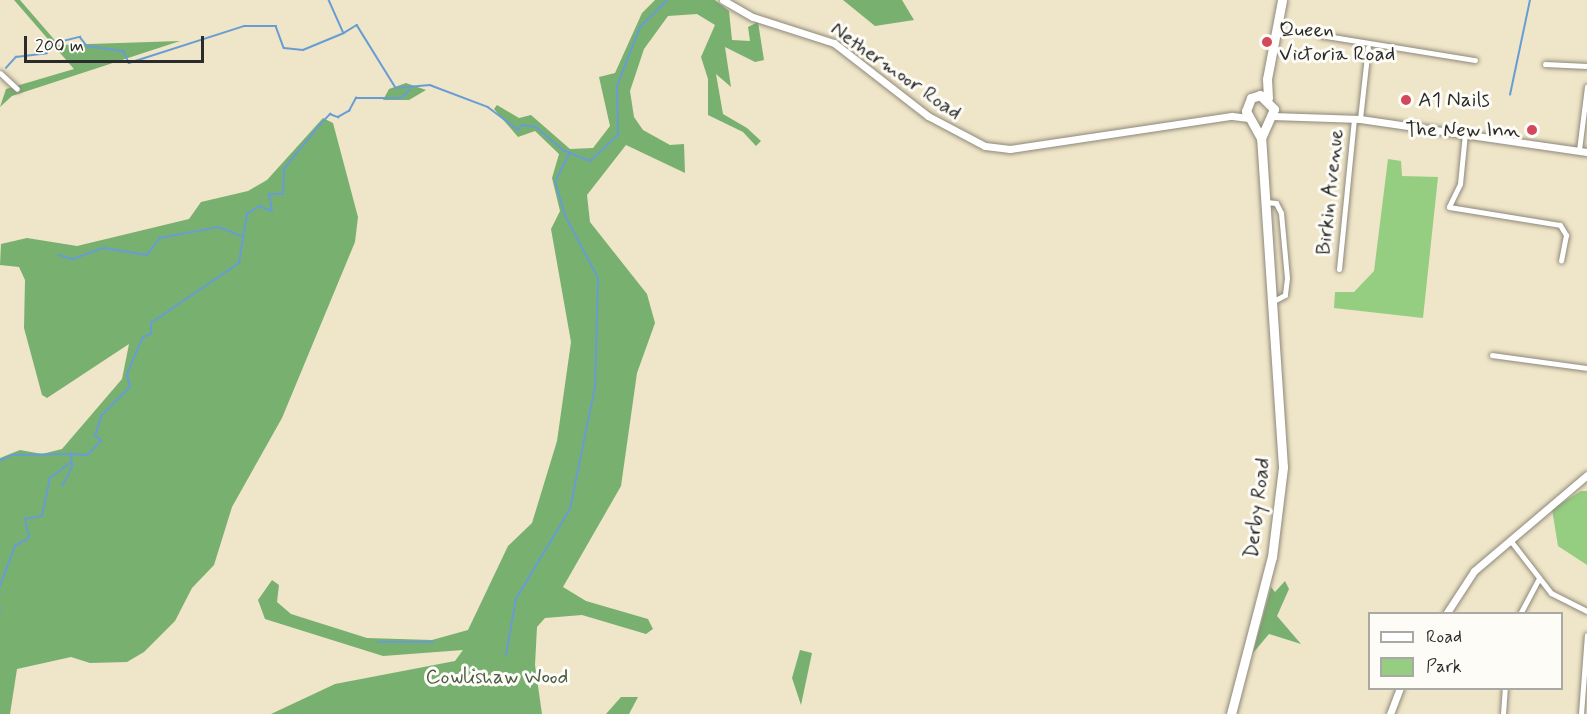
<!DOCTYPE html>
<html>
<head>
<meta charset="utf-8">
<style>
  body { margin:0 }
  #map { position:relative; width:1587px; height:714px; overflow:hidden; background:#efe5c8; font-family:Mynerve,sans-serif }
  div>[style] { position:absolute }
  .green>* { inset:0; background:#95cd81 }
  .forest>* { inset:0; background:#78b06f }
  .stream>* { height:1.5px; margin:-0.75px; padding:0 0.75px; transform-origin:0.75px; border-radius:0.75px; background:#689dd4 }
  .roads { filter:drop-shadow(0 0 2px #8d887a) drop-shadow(0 0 2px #8d887a) }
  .street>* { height:5px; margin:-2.5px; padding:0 2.5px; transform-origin:2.5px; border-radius:2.5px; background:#fff }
  .secondary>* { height:7px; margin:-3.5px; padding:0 3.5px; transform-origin:3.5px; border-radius:3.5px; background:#fff }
  .highway>* { height:9px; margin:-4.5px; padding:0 4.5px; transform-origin:4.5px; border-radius:4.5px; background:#fff }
  .dots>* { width:16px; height:16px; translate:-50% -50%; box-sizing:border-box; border:3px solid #fdfcf7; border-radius:50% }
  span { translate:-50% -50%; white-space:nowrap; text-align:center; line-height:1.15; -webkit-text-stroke:6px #fdfcf7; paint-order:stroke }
  .poi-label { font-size:21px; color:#2b2b2b }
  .left { translate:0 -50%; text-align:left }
  .right { translate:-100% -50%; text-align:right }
  .street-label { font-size:21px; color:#2b2b2b }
  .park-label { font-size:21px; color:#4b5c45 }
  .legend { position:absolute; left:1368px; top:612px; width:195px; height:78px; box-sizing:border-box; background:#fdfcf7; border:2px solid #a9a8a5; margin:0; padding:8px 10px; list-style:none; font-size:18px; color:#2b2b2b }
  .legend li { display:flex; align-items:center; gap:12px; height:30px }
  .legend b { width:30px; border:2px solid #a9a8a5 }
  .scale { position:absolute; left:24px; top:36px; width:180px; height:27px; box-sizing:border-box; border:3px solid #2b2b2b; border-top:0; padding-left:8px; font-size:18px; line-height:21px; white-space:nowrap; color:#2b2b2b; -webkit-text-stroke:4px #fdfcf7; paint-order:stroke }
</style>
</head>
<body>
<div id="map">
  <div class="green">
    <i style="clip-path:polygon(1388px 159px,1401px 161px,1402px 176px,1438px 177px,1423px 318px,1334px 308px,1335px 292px,1354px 292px,1374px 271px)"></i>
    <i style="clip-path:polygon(1581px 491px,1587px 491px,1587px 565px,1558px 546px,1552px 509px)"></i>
  </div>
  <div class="forest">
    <i style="clip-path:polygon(14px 0,20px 0,59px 45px,180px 41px,12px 96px,0 107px,6px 89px,74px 69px)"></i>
    <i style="clip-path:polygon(655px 0,715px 0,729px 11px,732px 40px,750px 41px,748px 27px,758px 22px,764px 60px,755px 62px,725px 47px,731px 87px,716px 74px,723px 114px,747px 128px,761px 141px,756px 146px,743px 132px,708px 115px,708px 79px,701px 57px,715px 25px,697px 14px,668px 16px,644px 49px,630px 91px,634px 117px,643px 130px,670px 145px,684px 144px,685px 173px,626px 145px,587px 195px,590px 222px,647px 294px,655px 323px,637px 373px,621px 486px,563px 587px,586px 601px,648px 619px,653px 629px,646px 634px,582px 615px,545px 618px,537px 627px,535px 665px,542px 714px,271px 714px,335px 684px,455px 661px,463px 650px,383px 656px,265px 619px,258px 600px,272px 580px,279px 585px,277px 602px,291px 614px,367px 638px,432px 640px,468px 630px,508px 546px,532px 523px,557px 441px,571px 342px,551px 229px,560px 211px,552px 178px,559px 154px,535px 131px,518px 137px,494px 109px,497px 105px,519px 118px,531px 115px,570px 149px,593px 148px,610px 126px,599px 77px,615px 73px,642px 13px)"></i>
    <i style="clip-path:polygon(843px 0,902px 0,914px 20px,875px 26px)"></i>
    <i style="clip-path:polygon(406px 83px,426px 90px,409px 100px,383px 100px,389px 89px)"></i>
    <i style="clip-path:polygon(323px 118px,333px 123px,358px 217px,355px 242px,282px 418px,232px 507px,214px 565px,192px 588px,175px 621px,144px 652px,127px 662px,90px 663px,71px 657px,17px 669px,10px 714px,0 714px,0 458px,20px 450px,42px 454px,62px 449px,122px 379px,129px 344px,47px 398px,42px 395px,24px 328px,25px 280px,19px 267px,0 265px,1px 244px,27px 238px,77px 246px,189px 219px,201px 202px,248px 191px,267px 180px)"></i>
    <i style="clip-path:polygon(1285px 581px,1289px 589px,1277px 616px,1301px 644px,1269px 634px,1253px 653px,1271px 587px,1275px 592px)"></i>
    <i style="clip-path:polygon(800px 650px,812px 653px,801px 705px,792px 678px)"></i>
    <i style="clip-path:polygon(621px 697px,638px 697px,629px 714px,606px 714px)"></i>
  </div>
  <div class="stream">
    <i style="left:329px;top:0;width:36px;rotate:66deg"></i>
    <i style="left:344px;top:33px;width:15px;rotate:-32deg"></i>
    <i style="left:357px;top:25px;width:74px;rotate:58.2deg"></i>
    <i style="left:396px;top:88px;width:34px;rotate:-5deg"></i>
    <i style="left:430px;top:85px;width:62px;rotate:20.8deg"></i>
    <i style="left:488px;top:107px;width:38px;rotate:37deg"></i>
    <i style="left:518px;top:130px;width:6px;rotate:-51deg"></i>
    <i style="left:522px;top:125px;width:14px;rotate:8deg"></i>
    <i style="left:536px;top:127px;width:35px;rotate:40deg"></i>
    <i style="left:563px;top:150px;width:29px;rotate:22deg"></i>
    <i style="left:590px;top:161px;width:38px;rotate:-43deg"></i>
    <i style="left:618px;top:135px;width:49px;rotate:-91.2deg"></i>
    <i style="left:617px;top:86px;width:63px;rotate:-68.7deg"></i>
    <i style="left:640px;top:27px;width:38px;rotate:-45deg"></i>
    <i style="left:6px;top:68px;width:15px;rotate:-48deg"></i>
    <i style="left:16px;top:57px;width:31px;rotate:-7deg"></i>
    <i style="left:47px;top:53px;width:10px;rotate:-66deg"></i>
    <i style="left:51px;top:44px;width:30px;rotate:-14deg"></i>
    <i style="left:80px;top:37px;width:11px;rotate:52deg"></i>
    <i style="left:87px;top:46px;width:37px;rotate:8deg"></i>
    <i style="left:124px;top:51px;width:13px;rotate:67deg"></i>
    <i style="left:129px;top:63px;width:121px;rotate:-17.8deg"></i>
    <i style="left:244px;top:26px;width:32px"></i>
    <i style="left:276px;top:26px;width:23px;rotate:70deg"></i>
    <i style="left:284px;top:48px;width:19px;rotate:6deg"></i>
    <i style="left:303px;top:50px;width:44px;rotate:-22.5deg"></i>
    <i style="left:1510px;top:95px;width:97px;rotate:-78.1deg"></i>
    <i style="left:59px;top:255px;width:15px;rotate:16deg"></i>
    <i style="left:73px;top:259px;width:33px;rotate:-20deg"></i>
    <i style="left:104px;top:248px;width:44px;rotate:9.2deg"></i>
    <i style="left:147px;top:255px;width:21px;rotate:-53deg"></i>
    <i style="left:160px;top:238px;width:60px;rotate:-10.6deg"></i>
    <i style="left:219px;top:227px;width:24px;rotate:22deg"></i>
    <i style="left:0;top:461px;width:13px;rotate:-27deg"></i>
    <i style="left:12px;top:455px;width:59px;rotate:-1deg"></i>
    <i style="left:62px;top:486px;width:21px;rotate:-62deg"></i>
    <i style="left:72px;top:467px;width:13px;rotate:-94deg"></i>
    <i style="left:71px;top:454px;width:16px;rotate:4deg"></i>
    <i style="left:87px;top:455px;width:20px;rotate:-45deg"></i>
    <i style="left:101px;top:441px;width:8px;rotate:-140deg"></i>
    <i style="left:95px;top:436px;width:22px;rotate:-72deg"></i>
    <i style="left:102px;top:415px;width:40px;rotate:-45deg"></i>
    <i style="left:130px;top:387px;width:13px;rotate:-103deg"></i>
    <i style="left:127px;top:374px;width:40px;rotate:-66.6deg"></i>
    <i style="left:143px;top:337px;width:9px;rotate:-21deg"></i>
    <i style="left:151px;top:334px;width:11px;rotate:-90deg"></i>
    <i style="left:151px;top:323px;width:107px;rotate:-34.3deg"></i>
    <i style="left:239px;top:263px;width:50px;rotate:-80.7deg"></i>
    <i style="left:247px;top:214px;width:15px;rotate:-32deg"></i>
    <i style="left:260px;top:206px;width:13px;rotate:23deg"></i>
    <i style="left:272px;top:211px;width:17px;rotate:-100deg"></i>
    <i style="left:269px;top:194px;width:14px"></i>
    <i style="left:283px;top:194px;width:25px;rotate:-88deg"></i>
    <i style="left:284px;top:169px;width:54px;rotate:-51deg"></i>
    <i style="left:318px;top:127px;width:18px;rotate:-47deg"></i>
    <i style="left:330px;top:114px;width:9px;rotate:21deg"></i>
    <i style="left:338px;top:117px;width:13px;rotate:-29deg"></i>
    <i style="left:349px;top:111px;width:15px;rotate:-62deg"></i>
    <i style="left:356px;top:98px;width:45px"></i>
    <i style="left:401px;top:98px;width:12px;rotate:-42deg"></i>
    <i style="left:0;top:586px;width:43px;rotate:-69.4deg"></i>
    <i style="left:15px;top:546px;width:16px;rotate:-30deg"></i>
    <i style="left:29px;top:538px;width:19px;rotate:-102deg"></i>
    <i style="left:25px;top:519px;width:17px;rotate:-10deg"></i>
    <i style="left:42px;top:516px;width:39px;rotate:-78deg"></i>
    <i style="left:50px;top:478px;width:26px;rotate:-37deg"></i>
    <i style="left:0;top:591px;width:3px;rotate:90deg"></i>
    <i style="left:0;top:606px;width:7px;rotate:90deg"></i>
    <i style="left:378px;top:642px;width:55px"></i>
    <i style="left:506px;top:655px;width:57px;rotate:-79.9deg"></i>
    <i style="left:516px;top:599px;width:105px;rotate:-59deg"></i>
    <i style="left:570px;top:509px;width:125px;rotate:-78.4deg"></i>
    <i style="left:595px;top:387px;width:109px;rotate:-88.4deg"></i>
    <i style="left:598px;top:278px;width:70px;rotate:-118deg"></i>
    <i style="left:565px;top:216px;width:35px;rotate:-106deg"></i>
    <i style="left:555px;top:182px;width:33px;rotate:-63deg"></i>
  </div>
  <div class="roads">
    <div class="street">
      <i style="left:1320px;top:35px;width:157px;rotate:9.2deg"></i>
      <i style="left:1545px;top:64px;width:42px;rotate:2.7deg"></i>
      <i style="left:0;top:73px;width:23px;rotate:43deg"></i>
      <i style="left:1360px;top:119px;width:72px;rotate:-83.7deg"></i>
      <i style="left:1465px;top:133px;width:51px;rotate:95.6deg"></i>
      <i style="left:1460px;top:184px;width:25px;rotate:116deg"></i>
      <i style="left:1449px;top:207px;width:112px;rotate:9.2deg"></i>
      <i style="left:1560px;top:225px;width:12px;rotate:59deg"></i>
      <i style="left:1566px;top:235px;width:26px;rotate:101deg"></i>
      <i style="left:1579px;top:150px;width:64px;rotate:-82.8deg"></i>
      <i style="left:1266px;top:202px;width:10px;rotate:6deg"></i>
      <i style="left:1276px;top:203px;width:11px;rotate:63deg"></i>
      <i style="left:1281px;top:213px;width:65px;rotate:84.7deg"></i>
      <i style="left:1287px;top:278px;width:17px;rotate:97deg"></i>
      <i style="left:1285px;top:295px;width:13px;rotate:153deg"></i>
      <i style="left:1339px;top:269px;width:151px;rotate:-84.3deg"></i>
      <i style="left:1492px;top:355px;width:96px;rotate:7.8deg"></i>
      <i style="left:1510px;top:540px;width:67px;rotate:52.3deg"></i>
      <i style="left:1551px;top:593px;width:40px;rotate:26.6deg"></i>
      <i style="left:1520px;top:614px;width:40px;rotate:-62deg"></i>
      <i style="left:1503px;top:714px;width:26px;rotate:-86deg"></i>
      <i style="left:1581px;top:714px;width:79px;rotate:-85.7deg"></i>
    </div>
    <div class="secondary">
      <i style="left:723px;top:0;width:34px;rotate:30deg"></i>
      <i style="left:753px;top:17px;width:85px;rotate:17.8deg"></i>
      <i style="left:834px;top:43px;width:119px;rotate:37.8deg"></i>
      <i style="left:928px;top:116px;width:64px;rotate:27.8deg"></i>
      <i style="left:985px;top:146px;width:25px;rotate:7deg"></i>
      <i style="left:1010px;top:149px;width:224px;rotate:-8.5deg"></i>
      <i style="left:1232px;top:116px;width:17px;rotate:7deg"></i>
      <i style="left:1272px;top:116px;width:88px;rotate:2deg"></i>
      <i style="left:1360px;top:119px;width:229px;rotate:8.3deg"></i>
      <i style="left:1446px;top:614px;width:51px;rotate:-56.9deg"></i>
      <i style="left:1474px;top:571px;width:148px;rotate:-40.3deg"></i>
      <i style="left:1390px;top:714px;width:28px;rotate:-69deg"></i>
    </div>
    <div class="highway">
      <i style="left:1268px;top:98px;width:19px;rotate:-93deg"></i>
      <i style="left:1267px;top:79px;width:80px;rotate:-79.2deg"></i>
      <i style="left:1231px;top:714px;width:162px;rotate:-75.4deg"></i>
      <i style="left:1272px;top:557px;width:91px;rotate:-83deg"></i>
      <i style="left:1283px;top:467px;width:330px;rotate:-93.8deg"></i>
      <i style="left:1261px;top:138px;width:31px;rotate:-119deg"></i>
      <i style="left:1246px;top:111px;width:14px;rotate:-69deg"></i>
      <i style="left:1251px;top:98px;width:9px;rotate:-18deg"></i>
      <i style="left:1260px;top:95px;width:20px;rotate:45deg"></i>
      <i style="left:1274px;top:109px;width:32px;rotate:114deg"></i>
    </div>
  </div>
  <div class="dots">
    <i style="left:1267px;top:42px;background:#d1495b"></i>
    <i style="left:1406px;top:100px;background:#d1495b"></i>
    <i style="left:1532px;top:130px;background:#d1495b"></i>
  </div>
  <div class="poi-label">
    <span class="left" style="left:1279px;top:42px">Queen<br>Victoria Road</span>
    <span class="left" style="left:1418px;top:100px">A1 Nails</span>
    <span class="right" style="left:1520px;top:130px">The New Inn</span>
  </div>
  <div class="street-label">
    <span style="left:896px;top:71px;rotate:35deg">Nethermoor Road</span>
    <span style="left:1330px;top:192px;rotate:-84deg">Birkin Avenue</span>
    <span style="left:1257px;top:508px;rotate:-83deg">Derby Road</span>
  </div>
  <div class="park-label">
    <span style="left:497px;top:677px">Cowlishaw Wood</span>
  </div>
  <ul class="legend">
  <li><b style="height:8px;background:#fff"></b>Road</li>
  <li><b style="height:16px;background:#95cd81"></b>Park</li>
  </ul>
  <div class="scale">200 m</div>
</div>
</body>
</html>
